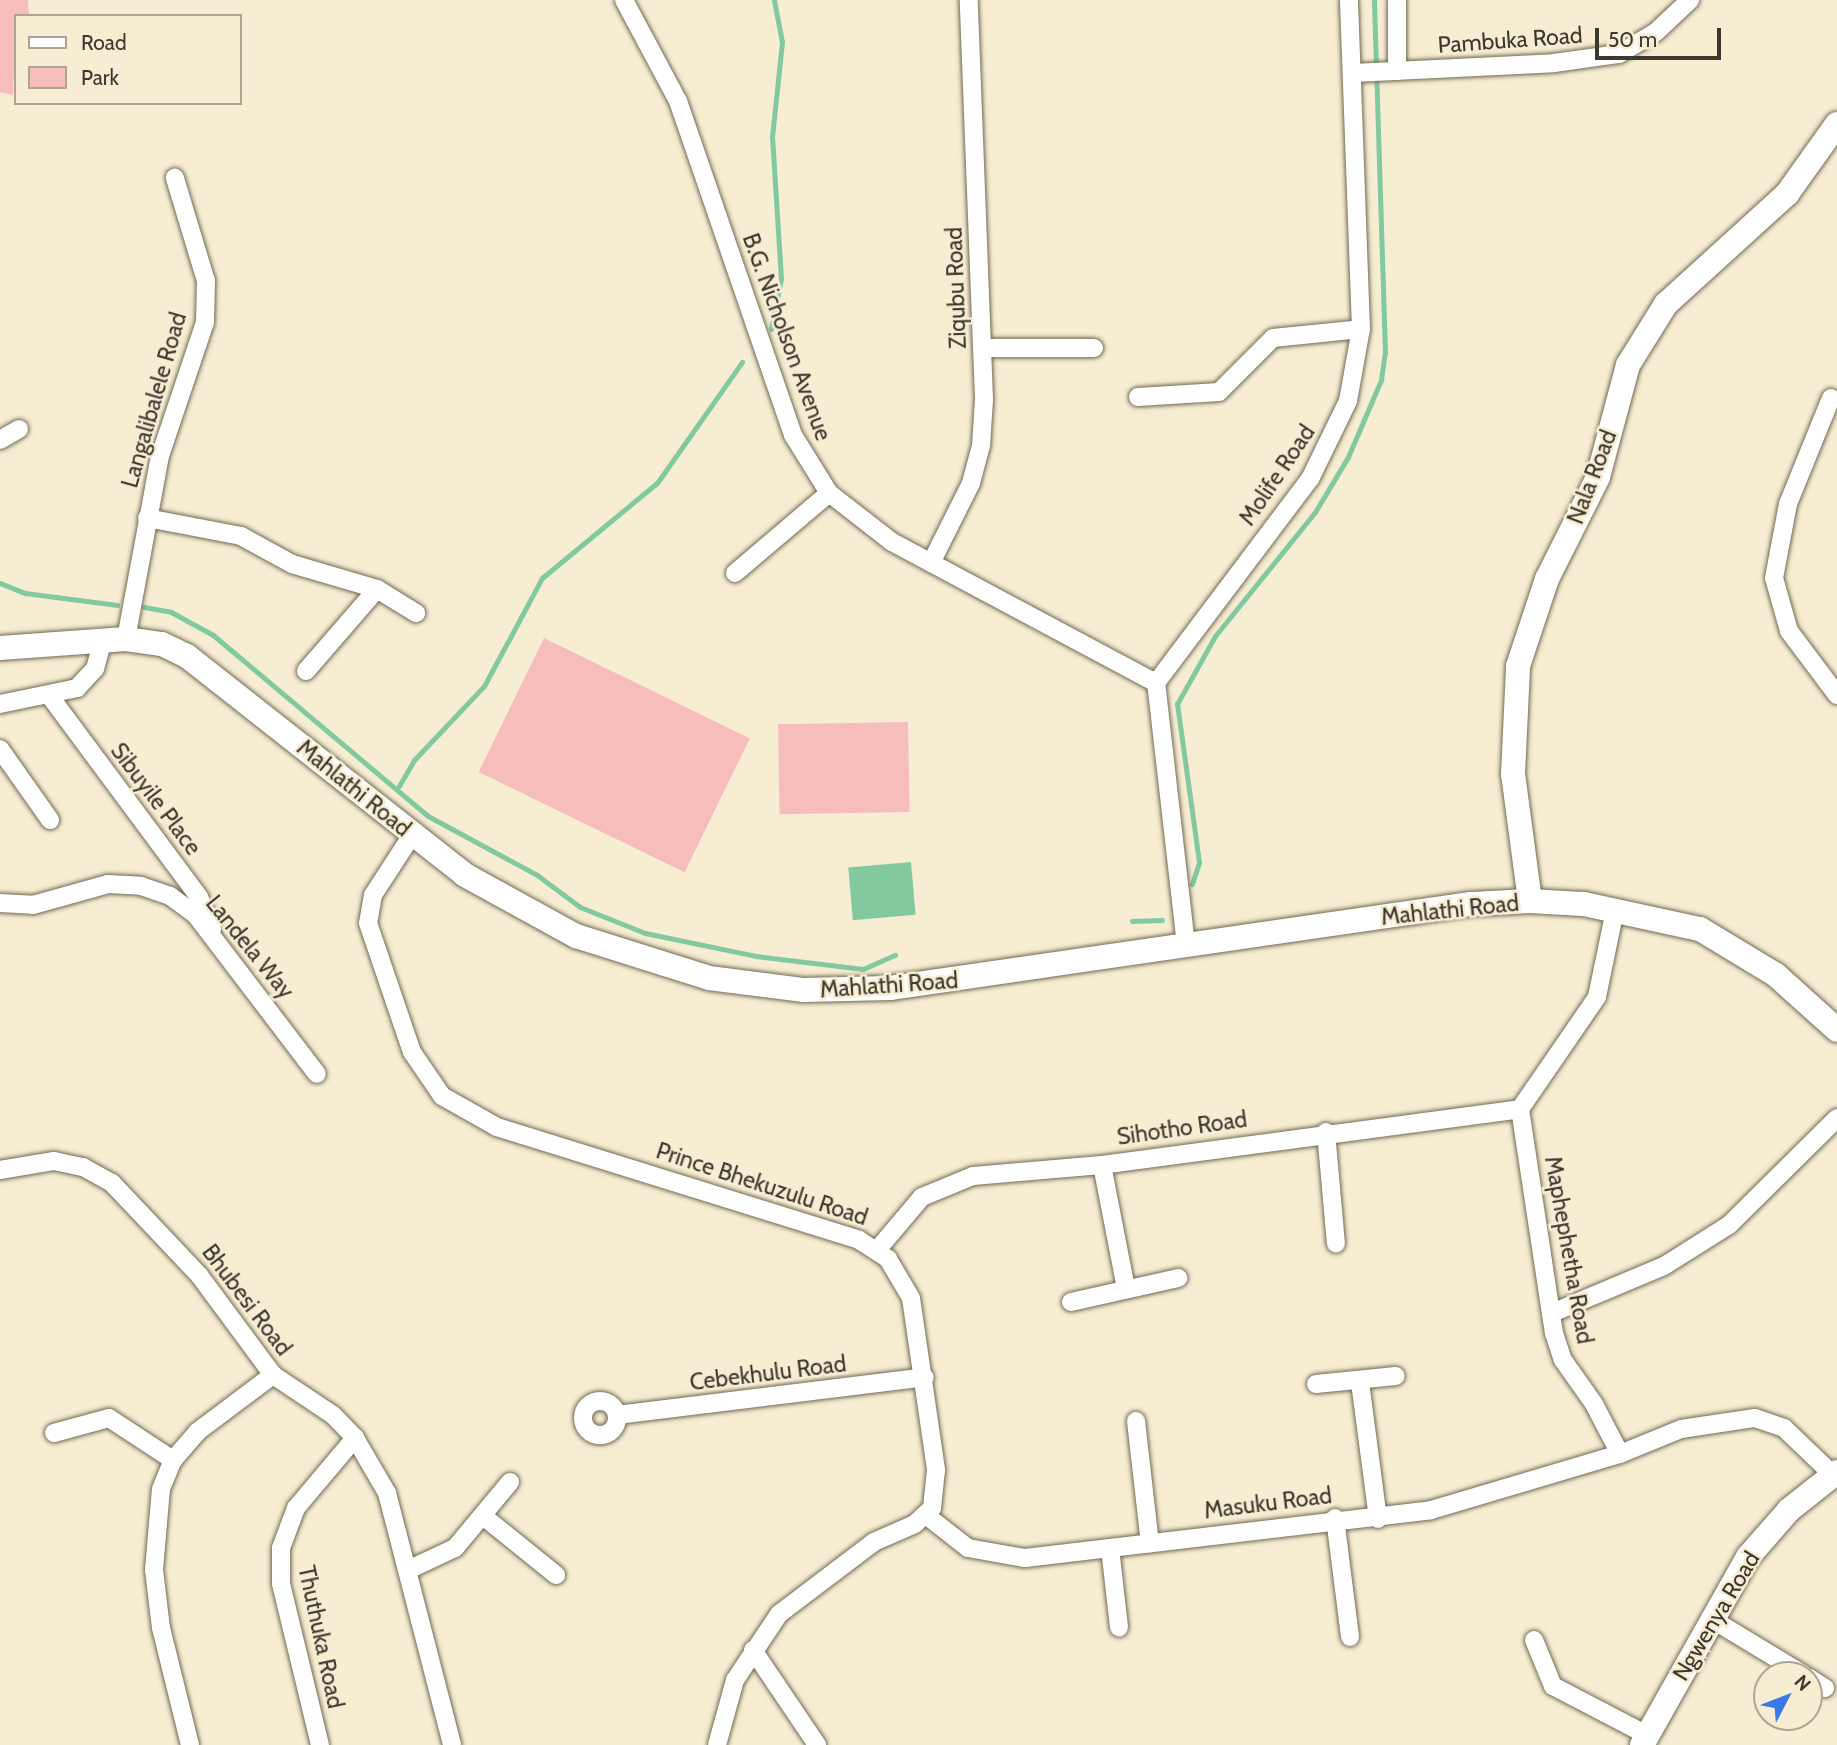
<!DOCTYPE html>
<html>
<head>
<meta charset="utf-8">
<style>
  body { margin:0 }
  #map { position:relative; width:1837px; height:1745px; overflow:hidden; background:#f7edd3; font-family:Cabin,sans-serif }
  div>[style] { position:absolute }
  .green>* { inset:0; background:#f7bdbb; transform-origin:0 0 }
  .water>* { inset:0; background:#82c9a0; transform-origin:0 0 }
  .stream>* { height:5px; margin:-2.5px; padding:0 2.5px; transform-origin:2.5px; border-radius:2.5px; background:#82c9a0 }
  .roads { filter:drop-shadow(0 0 2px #726952) drop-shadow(0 0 2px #726952) }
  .street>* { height:18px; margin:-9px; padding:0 9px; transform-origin:9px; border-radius:9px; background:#fff }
  .street>.ring { margin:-9px; padding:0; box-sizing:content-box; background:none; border:18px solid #fff; border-radius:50% }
  .secondary>* { height:24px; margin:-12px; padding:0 12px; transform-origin:12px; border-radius:12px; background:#fff }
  span { translate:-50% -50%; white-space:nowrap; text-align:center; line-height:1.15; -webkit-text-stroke:5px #f7edd3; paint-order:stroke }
  .street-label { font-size:23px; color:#3c382e }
  .legend { position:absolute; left:14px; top:14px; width:228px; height:91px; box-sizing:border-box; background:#f7edd3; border:2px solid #aca591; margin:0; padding:9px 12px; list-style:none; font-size:21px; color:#3c382e }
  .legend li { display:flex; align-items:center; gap:14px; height:35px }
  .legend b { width:35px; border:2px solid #aca591 }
  .north { position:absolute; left:1753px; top:1661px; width:70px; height:70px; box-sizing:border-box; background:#f7edd3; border:2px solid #aca591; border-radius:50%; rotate:48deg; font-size:19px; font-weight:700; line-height:28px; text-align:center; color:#3c382e }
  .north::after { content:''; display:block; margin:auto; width:24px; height:32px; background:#3b79e8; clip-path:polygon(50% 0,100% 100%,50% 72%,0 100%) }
  .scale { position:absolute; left:1595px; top:28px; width:126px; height:32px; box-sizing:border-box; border:4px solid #3c382e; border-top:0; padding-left:9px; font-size:21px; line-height:24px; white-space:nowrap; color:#3c382e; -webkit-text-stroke:5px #f7edd3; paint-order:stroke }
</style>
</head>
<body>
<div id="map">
  <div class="green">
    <i style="clip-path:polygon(0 0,28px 0,29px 16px,16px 16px,13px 95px,0 92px)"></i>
    <i style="left:544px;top:638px;width:229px;height:149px;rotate:26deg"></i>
    <i style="left:908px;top:722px;width:90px;height:130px;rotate:89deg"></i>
  </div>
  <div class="water">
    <i style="left:911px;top:862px;width:53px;height:63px;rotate:85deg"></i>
  </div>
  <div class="stream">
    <i style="left:771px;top:329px;width:51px;rotate:-78.7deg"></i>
    <i style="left:781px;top:279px;width:142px;rotate:-93.6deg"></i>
    <i style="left:772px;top:137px;width:96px;rotate:-84deg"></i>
    <i style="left:782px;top:42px;width:43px;rotate:-100.8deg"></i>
    <i style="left:0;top:583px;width:27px;rotate:22deg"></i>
    <i style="left:25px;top:593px;width:93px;rotate:7.4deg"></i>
    <i style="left:144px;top:607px;width:27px;rotate:10deg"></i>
    <i style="left:171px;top:612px;width:48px;rotate:28.7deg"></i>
    <i style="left:213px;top:635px;width:281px;rotate:40.1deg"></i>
    <i style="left:428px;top:816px;width:124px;rotate:28.4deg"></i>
    <i style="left:537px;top:875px;width:54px;rotate:36.7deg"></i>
    <i style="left:580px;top:907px;width:70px;rotate:21.8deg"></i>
    <i style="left:645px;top:933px;width:113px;rotate:11.7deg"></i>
    <i style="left:756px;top:956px;width:108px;rotate:6.9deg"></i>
    <i style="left:863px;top:969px;width:35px;rotate:-24deg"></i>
    <i style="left:399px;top:786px;width:30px;rotate:-60deg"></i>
    <i style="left:414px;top:760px;width:102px;rotate:-46.6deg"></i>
    <i style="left:484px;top:686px;width:123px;rotate:-61.8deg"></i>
    <i style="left:542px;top:578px;width:149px;rotate:-39.6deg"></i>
    <i style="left:657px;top:483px;width:148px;rotate:-54.9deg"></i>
    <i style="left:1192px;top:884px;width:23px;rotate:-72deg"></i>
    <i style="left:1199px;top:862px;width:160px;rotate:-97.9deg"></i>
    <i style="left:1177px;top:704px;width:78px;rotate:-60.8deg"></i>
    <i style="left:1215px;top:636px;width:159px;rotate:-51.1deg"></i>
    <i style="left:1315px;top:512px;width:64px;rotate:-59deg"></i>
    <i style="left:1348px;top:457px;width:84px;rotate:-66.8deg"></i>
    <i style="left:1381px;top:380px;width:27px;rotate:-82deg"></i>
    <i style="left:1385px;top:353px;width:353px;rotate:-91.8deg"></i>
    <i style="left:1132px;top:921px;width:30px;rotate:-2deg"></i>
  </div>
  <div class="roads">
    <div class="street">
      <i style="left:624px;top:0;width:115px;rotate:61.9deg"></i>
      <i style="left:678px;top:101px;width:353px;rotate:71deg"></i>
      <i style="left:793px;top:435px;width:68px;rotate:58.2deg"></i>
      <i style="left:829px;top:493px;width:80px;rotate:37.9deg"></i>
      <i style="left:892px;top:542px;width:299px;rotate:28.1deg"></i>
      <i style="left:1397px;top:0;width:71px;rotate:90deg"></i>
      <i style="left:1353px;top:73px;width:201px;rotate:-2.8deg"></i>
      <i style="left:1554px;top:63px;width:66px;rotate:-7.9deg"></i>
      <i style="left:1619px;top:54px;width:43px;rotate:-30.7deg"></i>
      <i style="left:1656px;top:32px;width:47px;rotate:-43.3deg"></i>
      <i style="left:982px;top:348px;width:112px"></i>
      <i style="left:1138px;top:397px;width:81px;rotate:-3.5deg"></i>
      <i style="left:1219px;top:392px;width:76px;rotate:-45deg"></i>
      <i style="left:1273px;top:338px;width:88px;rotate:-5.8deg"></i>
      <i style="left:1831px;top:398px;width:114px;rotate:112.1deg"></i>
      <i style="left:1788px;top:504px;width:75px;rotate:100.7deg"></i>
      <i style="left:1774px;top:578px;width:55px;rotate:74.2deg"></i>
      <i style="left:1789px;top:631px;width:80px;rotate:53.1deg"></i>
      <i style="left:0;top:440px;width:22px;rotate:-30deg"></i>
      <i style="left:147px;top:518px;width:96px;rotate:10.8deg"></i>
      <i style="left:241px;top:536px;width:58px;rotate:28.8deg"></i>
      <i style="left:292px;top:564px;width:89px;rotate:16.4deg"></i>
      <i style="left:377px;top:589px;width:46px;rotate:31.6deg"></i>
      <i style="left:931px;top:563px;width:89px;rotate:-63.4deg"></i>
      <i style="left:971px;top:483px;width:38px;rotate:-75deg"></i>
      <i style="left:981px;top:446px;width:47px;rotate:-86.3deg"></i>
      <i style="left:984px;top:399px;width:399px;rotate:-92.2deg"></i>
      <i style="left:735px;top:573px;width:123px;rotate:-40.4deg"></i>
      <i style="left:126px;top:639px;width:186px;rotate:-79.5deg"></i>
      <i style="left:160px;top:456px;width:141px;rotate:-71.4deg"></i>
      <i style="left:205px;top:322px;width:41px;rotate:-88.6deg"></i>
      <i style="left:206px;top:281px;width:108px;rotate:-106.8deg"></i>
      <i style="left:306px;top:671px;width:108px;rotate:-49.1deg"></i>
      <i style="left:49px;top:695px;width:252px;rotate:53.4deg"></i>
      <i style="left:199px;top:897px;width:35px;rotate:68deg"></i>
      <i style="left:0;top:704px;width:79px;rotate:-11.7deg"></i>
      <i style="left:77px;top:688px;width:26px;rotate:-47deg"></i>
      <i style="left:95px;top:669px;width:31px;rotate:-75deg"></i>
      <i style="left:0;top:749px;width:87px;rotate:54.8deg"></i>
      <i style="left:412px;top:835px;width:72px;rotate:123deg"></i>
      <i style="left:373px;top:895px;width:28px;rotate:100deg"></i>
      <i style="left:368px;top:923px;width:136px;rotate:71.2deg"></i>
      <i style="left:412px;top:1052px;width:53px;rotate:55.7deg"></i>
      <i style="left:442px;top:1096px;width:63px;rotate:29.4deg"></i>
      <i style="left:497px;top:1127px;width:379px;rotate:17.3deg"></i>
      <i style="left:859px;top:1240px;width:35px;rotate:33deg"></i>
      <i style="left:888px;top:1259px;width:45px;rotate:59.5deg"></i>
      <i style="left:911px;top:1298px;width:174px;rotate:81.7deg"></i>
      <i style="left:936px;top:1470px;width:38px;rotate:96deg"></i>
      <i style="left:932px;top:1508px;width:23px;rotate:137deg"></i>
      <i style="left:915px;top:1524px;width:45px;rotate:156.3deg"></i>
      <i style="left:874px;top:1542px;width:119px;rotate:142.8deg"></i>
      <i style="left:779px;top:1614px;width:79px;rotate:123.7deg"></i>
      <i style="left:735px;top:1680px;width:67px;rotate:105.5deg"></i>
      <i style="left:0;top:903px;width:33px;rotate:3deg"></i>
      <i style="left:33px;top:905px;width:78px;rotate:-15.6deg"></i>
      <i style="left:108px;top:884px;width:33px;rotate:3deg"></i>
      <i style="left:141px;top:886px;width:31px;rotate:19deg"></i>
      <i style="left:170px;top:896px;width:31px;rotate:36deg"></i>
      <i style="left:195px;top:914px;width:201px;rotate:52.7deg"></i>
      <i style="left:1615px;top:910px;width:89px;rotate:101.7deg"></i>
      <i style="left:1597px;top:997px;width:136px;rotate:124.5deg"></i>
      <i style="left:1520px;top:1109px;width:227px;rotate:81.4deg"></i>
      <i style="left:1554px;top:1333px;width:28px;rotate:72deg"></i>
      <i style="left:1563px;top:1360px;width:54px;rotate:54.8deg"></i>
      <i style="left:1594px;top:1404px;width:56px;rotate:62.5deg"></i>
      <i style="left:1620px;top:1454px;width:66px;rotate:-22.3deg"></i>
      <i style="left:1681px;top:1429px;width:75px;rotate:-8.5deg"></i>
      <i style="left:1755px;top:1418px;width:31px;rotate:19deg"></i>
      <i style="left:1784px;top:1428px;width:68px;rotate:43.8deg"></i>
      <i style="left:1186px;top:945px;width:264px;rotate:-96.5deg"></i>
      <i style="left:1156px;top:683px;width:256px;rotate:-53deg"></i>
      <i style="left:1310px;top:479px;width:87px;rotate:-64deg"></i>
      <i style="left:1348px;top:401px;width:73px;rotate:-79.8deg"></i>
      <i style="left:1361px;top:329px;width:329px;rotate:-92.1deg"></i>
      <i style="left:1326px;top:1132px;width:112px;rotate:84.9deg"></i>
      <i style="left:1102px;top:1165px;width:125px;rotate:79deg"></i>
      <i style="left:0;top:1170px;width:55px;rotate:-9.5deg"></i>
      <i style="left:54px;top:1161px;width:30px;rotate:12deg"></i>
      <i style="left:83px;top:1167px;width:33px;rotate:29deg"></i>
      <i style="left:112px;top:1183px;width:127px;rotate:46.6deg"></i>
      <i style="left:199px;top:1275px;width:124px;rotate:53.5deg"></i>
      <i style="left:273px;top:1375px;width:72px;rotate:33.7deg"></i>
      <i style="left:333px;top:1415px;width:32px;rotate:46deg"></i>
      <i style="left:355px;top:1438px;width:64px;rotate:59.8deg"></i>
      <i style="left:387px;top:1493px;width:260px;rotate:75.5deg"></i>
      <i style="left:878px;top:1249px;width:68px;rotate:-49.8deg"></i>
      <i style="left:922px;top:1197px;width:55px;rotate:-22.4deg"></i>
      <i style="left:973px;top:1176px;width:129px;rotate:-4.9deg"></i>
      <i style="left:1102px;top:1165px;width:422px;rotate:-7.6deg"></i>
      <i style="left:1071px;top:1302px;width:110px;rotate:-12.6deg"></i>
      <i style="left:1552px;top:1313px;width:121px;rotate:-22.8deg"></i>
      <i style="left:1664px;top:1266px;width:77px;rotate:-32.2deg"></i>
      <i style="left:1729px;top:1225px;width:152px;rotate:-44.7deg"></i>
      <i style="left:1360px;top:1382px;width:138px;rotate:82.5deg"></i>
      <i style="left:1316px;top:1384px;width:80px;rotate:-5.7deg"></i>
      <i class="ring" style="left:583px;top:1401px;width:16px;height:16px"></i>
      <i style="left:617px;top:1415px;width:310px;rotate:-7deg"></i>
      <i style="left:1136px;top:1421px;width:123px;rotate:83.5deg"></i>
      <i style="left:54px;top:1433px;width:57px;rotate:-15.3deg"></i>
      <i style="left:109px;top:1418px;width:77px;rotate:33.3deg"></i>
      <i style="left:483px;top:1516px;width:94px;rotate:38.9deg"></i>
      <i style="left:927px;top:1516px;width:52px;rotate:38deg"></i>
      <i style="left:968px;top:1548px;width:58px;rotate:10deg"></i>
      <i style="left:1025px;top:1558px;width:409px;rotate:-6.7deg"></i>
      <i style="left:1431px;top:1510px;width:197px;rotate:-16.5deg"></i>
      <i style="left:1335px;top:1518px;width:120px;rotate:82.8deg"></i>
      <i style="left:1110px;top:1548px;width:80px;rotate:83.5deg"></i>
      <i style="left:408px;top:1570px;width:52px;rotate:-25.1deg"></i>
      <i style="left:455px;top:1548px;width:86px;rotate:-50.2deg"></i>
      <i style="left:1710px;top:1618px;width:110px;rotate:31.2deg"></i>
      <i style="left:1534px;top:1640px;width:50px;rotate:67.6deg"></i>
      <i style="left:1553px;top:1686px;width:106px;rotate:27.5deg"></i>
      <i style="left:753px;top:1650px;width:115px;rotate:56deg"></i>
      <i style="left:1809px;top:1678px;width:19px;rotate:32deg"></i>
      <i style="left:190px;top:1745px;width:121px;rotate:-103.9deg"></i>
      <i style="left:161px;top:1628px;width:58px;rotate:-96.9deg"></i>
      <i style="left:154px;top:1570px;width:81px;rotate:-85.1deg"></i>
      <i style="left:161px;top:1489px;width:31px;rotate:-68deg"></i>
      <i style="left:173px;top:1460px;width:37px;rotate:-49deg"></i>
      <i style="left:197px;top:1432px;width:95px;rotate:-36.9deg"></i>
      <i style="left:320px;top:1745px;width:166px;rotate:-103.6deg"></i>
      <i style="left:281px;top:1584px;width:36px;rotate:-90deg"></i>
      <i style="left:281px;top:1548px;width:43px;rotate:-69.4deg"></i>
      <i style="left:296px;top:1508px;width:92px;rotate:-49.9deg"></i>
    </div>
    <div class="secondary">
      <i style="left:0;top:648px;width:126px;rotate:-4.1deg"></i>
      <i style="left:126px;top:639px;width:36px;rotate:8deg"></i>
      <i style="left:162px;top:644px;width:28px;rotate:26deg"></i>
      <i style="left:187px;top:656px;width:354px;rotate:38.2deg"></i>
      <i style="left:465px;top:875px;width:127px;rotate:28.8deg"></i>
      <i style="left:576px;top:936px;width:139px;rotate:17.5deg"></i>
      <i style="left:709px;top:978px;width:96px;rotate:7.2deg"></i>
      <i style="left:804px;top:990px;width:86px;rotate:-1.3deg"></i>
      <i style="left:890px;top:988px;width:587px;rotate:-8.23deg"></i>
      <i style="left:1471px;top:904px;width:59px;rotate:-2.9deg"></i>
      <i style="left:1530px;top:901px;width:54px;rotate:3.2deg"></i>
      <i style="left:1584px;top:904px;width:119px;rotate:12.2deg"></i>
      <i style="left:1700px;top:929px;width:89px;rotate:31.2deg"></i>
      <i style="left:1776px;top:975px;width:82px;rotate:42deg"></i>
      <i style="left:1530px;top:901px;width:128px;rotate:-97.6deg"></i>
      <i style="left:1513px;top:774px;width:108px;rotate:-87.3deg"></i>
      <i style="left:1518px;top:666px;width:92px;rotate:-71.6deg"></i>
      <i style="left:1547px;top:579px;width:114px;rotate:-63.4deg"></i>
      <i style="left:1598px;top:477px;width:116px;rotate:-75deg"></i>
      <i style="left:1628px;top:365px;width:72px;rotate:-58.1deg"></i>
      <i style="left:1666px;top:304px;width:164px;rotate:-42.3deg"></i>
      <i style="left:1787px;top:194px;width:86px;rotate:-54.5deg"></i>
      <i style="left:1642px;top:1745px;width:216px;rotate:-60.6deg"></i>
      <i style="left:1748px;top:1557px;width:62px;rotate:-48.9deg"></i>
      <i style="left:1789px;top:1510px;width:61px;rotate:-38.4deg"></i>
    </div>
  </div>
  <div class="street-label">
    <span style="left:1510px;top:40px;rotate:-4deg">Pambuka Road</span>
    <span style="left:956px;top:288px;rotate:-92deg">Ziqubu Road</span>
    <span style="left:787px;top:337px;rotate:70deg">B.G. Nicholson Avenue</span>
    <span style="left:154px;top:400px;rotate:-74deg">Langalibalele Road</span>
    <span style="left:1277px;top:475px;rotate:-56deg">Molife Road</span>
    <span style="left:1592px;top:477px;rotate:-69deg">Nala Road</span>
    <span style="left:354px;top:788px;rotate:39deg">Mahlathi Road</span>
    <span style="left:156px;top:799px;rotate:53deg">Sibuyile Place</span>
    <span style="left:1450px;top:910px;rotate:-6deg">Mahlathi Road</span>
    <span style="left:250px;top:947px;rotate:51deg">Landela Way</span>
    <span style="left:889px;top:985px;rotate:-4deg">Mahlathi Road</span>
    <span style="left:1182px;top:1128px;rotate:-8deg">Sihotho Road</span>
    <span style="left:762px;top:1184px;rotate:18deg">Prince Bhekuzulu Road</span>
    <span style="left:1569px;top:1250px;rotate:80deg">Maphephetha Road</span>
    <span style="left:247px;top:1300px;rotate:53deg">Bhubesi Road</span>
    <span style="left:768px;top:1373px;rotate:-7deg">Cebekhulu Road</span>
    <span style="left:1268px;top:1503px;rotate:-7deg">Masuku Road</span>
    <span style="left:1716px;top:1616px;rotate:-59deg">Ngwenya Road</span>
    <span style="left:321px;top:1637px;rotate:78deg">Thuthuka Road</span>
  </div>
  <ul class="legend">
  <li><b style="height:9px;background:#fff"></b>Road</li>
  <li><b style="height:19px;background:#f7bdbb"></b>Park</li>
  </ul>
  <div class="north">N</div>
  <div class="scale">50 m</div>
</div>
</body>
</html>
